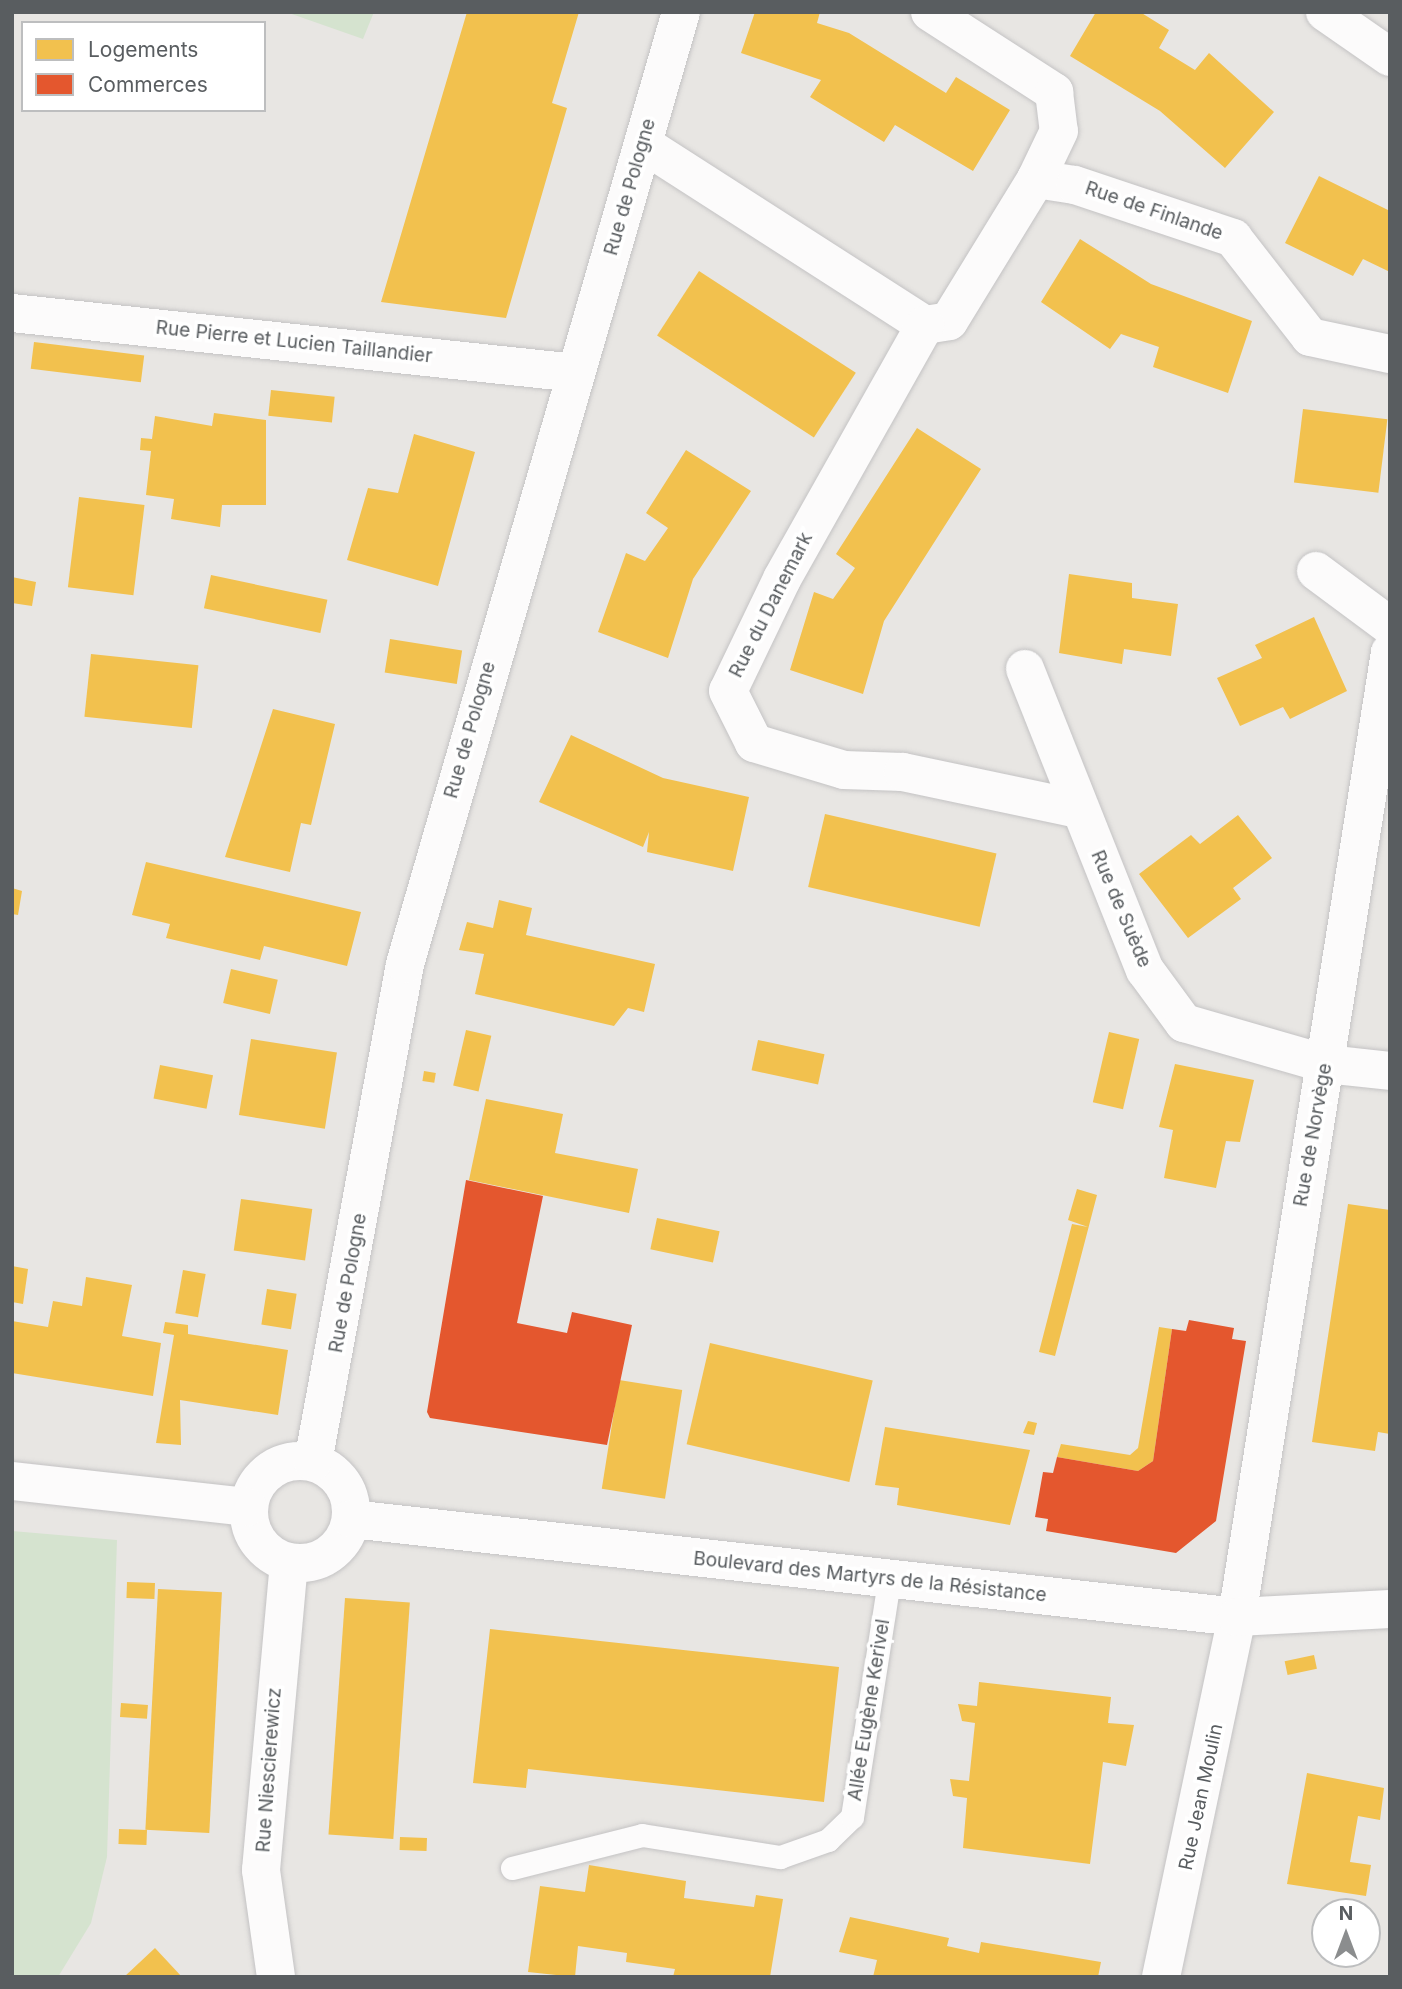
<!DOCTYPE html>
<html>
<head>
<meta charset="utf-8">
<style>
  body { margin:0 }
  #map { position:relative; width:1402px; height:1989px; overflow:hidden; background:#e8e6e3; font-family:Inter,sans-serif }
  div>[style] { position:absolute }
  .green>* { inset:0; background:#d5e3cf }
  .homes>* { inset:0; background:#f2c14e; transform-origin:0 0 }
  .shops>* { inset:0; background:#e4572e }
  .roads { filter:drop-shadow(0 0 2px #c4c3c4) drop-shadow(0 0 2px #c4c3c4) }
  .service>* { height:23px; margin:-11.5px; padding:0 11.5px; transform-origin:11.5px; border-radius:11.5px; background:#fcfbfb }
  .minor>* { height:38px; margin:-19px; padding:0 19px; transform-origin:19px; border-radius:19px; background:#fcfbfb }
  .tertiary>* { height:38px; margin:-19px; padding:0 19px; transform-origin:19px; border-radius:19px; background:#fcfbfb }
  .tertiary>.ring { margin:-19px; padding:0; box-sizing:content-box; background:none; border:38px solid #fcfbfb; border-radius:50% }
  span { translate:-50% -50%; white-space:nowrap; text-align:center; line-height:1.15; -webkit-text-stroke:7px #fff; paint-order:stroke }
  .street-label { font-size:19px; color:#595d60 }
  .frame { position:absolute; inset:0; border:14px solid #595d60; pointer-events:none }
  .legend { position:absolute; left:21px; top:21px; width:245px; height:91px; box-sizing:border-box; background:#fff; border:2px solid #bdbebf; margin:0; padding:9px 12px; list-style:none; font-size:21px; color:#595d60 }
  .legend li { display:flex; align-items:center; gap:14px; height:35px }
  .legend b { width:35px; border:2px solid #bdbebf }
  .north { position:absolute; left:1311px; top:1898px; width:70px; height:70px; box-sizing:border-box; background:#fff; border:2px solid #bdbebf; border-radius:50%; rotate:0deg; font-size:19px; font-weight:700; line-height:28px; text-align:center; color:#595d60 }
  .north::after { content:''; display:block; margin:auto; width:24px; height:32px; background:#8b8d8e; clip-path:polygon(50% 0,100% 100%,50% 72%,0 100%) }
</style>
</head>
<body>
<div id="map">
  <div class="green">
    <i style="clip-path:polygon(286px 12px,374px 12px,363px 39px)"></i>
    <i style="clip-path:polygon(12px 1531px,117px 1540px,107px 1857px,91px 1923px,58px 1977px,12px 1977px)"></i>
  </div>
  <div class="homes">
    <i style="clip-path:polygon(467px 12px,579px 12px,552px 103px,567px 108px,506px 318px,381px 302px)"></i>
    <i style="clip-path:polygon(755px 12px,820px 12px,817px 23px,849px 33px,946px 93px,956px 77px,1010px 110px,973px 171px,895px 125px,884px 142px,810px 97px,821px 80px,741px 53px)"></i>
    <i style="clip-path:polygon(1096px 12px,1140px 12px,1169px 30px,1159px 48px,1195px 70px,1209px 53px,1274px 112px,1225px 168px,1160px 111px,1070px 56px)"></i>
    <i style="clip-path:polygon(1319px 176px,1390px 211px,1390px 272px,1363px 259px,1353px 276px,1285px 243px)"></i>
    <i style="clip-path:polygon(1080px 239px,1151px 284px,1252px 321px,1228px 393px,1153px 367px,1159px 347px,1121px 334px,1110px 349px,1041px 302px)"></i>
    <i style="left:699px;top:271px;width:187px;height:77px;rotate:33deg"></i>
    <i style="left:34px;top:342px;width:111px;height:27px;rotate:7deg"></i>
    <i style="left:271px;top:390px;width:64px;height:26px;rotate:6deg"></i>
    <i style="left:1303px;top:409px;width:85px;height:74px;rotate:7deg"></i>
    <i style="clip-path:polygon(214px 413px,266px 420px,266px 505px,222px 505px,220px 527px,171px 519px,174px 499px,146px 495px,151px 451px,140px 450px,141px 438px,152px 439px,155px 416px,212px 426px)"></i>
    <i style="clip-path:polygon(917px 428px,981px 469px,884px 621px,863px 694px,790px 670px,814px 592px,833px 599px,855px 568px,836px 554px)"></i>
    <i style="clip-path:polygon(414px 434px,475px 452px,438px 586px,347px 560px,368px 488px,398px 493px)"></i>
    <i style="clip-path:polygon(686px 450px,751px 491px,693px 579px,668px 658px,598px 632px,626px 553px,645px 561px,668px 528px,646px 513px)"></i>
    <i style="left:79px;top:497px;width:66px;height:91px;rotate:7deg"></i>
    <i style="clip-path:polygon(1069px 574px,1132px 583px,1132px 598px,1178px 604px,1171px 656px,1124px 649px,1122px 664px,1059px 653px)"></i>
    <i style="left:211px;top:575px;width:119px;height:34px;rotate:12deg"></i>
    <i style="clip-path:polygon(12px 577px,36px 582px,32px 606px,12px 603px)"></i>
    <i style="clip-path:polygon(1314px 617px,1347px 691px,1290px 719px,1283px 707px,1240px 726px,1217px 678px,1262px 658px,1255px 645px)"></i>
    <i style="left:390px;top:639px;width:73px;height:34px;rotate:9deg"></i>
    <i style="left:91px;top:654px;width:108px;height:63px;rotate:6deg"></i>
    <i style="clip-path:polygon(273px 709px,335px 724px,311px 825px,301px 823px,290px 872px,225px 857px)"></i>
    <i style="clip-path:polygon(571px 735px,663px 778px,749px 797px,733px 871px,647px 852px,649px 832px,643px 847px,539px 802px)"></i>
    <i style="left:825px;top:814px;width:176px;height:75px;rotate:13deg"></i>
    <i style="clip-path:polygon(1238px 815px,1272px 858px,1233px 888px,1241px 899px,1188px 938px,1139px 874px,1191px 835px,1200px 844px)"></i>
    <i style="clip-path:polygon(146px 862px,361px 912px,347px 966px,264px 946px,260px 960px,166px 938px,170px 924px,132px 915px)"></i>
    <i style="clip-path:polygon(12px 888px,22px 891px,18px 915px,12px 914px)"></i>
    <i style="clip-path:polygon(499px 900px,532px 908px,526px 935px,655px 964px,644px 1012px,628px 1008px,614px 1026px,475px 994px,484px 954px,459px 950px,467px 922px,493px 928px)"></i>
    <i style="left:231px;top:969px;width:48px;height:35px;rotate:13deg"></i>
    <i style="left:466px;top:1030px;width:26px;height:57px;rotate:13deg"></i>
    <i style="left:1109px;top:1032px;width:31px;height:72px;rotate:13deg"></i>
    <i style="left:251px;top:1039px;width:87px;height:77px;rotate:9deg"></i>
    <i style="left:758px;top:1040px;width:68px;height:31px;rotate:12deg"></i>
    <i style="clip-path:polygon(1175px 1064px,1254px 1080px,1240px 1142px,1226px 1141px,1216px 1188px,1164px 1178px,1173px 1130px,1159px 1127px)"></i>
    <i style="left:160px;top:1065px;width:54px;height:34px;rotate:11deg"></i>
    <i style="left:424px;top:1071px;width:12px;height:10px;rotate:9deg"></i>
    <i style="clip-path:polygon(486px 1099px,563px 1114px,555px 1153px,638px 1169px,629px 1213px,469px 1180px)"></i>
    <i style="clip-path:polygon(1077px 1189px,1097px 1195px,1055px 1356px,1039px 1352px,1072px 1224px,1088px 1227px,1068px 1220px)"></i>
    <i style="left:241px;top:1199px;width:72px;height:52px;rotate:8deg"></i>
    <i style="clip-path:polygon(1348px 1204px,1390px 1210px,1390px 1434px,1378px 1432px,1375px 1451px,1312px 1442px)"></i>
    <i style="left:657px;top:1218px;width:64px;height:32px;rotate:12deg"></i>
    <i style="clip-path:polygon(12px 1266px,28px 1269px,23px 1304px,12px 1302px)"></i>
    <i style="left:183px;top:1270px;width:23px;height:44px;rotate:10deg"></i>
    <i style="clip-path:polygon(86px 1277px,132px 1285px,122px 1336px,161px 1343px,153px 1396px,12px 1373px,12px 1321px,48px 1327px,53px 1301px,82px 1306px)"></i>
    <i style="left:267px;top:1289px;width:30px;height:36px;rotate:9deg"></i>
    <i style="clip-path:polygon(165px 1322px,188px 1325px,188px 1334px,288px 1350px,278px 1415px,180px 1400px,181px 1445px,156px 1443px,174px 1335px,163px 1333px)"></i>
    <i style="clip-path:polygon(1159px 1327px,1172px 1329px,1153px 1461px,1138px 1471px,1057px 1457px,1061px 1444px,1130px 1455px,1138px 1448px)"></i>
    <i style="left:710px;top:1343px;width:167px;height:104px;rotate:13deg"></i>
    <i style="left:619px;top:1380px;width:64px;height:110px;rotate:9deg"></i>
    <i style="clip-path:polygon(1028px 1421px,1037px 1423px,1034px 1435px,1023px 1433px)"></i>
    <i style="clip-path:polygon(885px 1427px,1030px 1450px,1010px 1525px,897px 1505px,899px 1488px,875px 1485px)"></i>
    <i style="left:127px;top:1582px;width:28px;height:16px;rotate:2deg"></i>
    <i style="left:158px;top:1589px;width:64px;height:241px;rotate:3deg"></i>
    <i style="left:345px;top:1598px;width:65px;height:237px;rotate:4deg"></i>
    <i style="clip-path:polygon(490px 1629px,839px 1667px,824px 1802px,528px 1769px,526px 1788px,473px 1783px)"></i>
    <i style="left:1314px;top:1655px;width:14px;height:30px;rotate:78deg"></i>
    <i style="clip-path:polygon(979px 1682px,1111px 1697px,1108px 1723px,1134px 1725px,1126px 1766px,1103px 1762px,1090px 1864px,963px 1848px,967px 1798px,953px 1796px,950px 1779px,969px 1781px,975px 1723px,962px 1721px,958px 1704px,977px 1706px)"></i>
    <i style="left:121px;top:1703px;width:27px;height:14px;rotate:4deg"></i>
    <i style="clip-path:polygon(1307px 1773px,1384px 1788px,1380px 1820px,1358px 1816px,1350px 1862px,1371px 1865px,1366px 1896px,1287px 1884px)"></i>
    <i style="left:119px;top:1829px;width:28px;height:15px;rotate:2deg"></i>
    <i style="left:400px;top:1837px;width:27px;height:13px;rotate:2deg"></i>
    <i style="clip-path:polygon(589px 1865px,686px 1881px,684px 1898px,754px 1907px,756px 1895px,783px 1899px,770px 1977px,673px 1977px,675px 1969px,626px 1962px,627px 1953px,578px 1946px,575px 1977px,528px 1972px,540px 1886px,585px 1892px)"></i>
    <i style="clip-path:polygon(850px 1917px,949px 1938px,947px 1946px,979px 1953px,981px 1942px,1101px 1962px,1098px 1977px,873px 1977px,877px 1960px,839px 1952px)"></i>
    <i style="clip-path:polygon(155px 1948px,182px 1977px,124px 1977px)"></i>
  </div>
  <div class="shops">
    <i style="clip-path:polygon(466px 1180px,543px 1196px,517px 1323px,567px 1333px,572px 1312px,632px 1325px,607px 1445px,430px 1418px,427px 1412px)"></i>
    <i style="clip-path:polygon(1189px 1320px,1234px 1328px,1232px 1339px,1246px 1341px,1216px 1521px,1176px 1553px,1046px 1531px,1048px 1519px,1035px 1517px,1043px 1472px,1053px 1473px,1057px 1457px,1138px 1471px,1153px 1461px,1172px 1329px,1186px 1331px)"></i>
  </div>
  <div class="roads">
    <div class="service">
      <i style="left:512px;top:1868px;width:134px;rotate:-14.2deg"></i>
      <i style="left:642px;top:1835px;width:140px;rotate:9.1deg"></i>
      <i style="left:780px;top:1857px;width:51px;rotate:-19.5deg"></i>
      <i style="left:828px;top:1840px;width:33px;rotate:-44deg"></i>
      <i style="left:852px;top:1817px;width:240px;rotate:-81.1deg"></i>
    </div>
    <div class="minor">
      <i style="left:930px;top:12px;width:148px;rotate:32.8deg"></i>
      <i style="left:1054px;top:92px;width:39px;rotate:83deg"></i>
      <i style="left:1059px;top:131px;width:53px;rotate:115.6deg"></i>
      <i style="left:643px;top:144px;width:335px;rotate:32.7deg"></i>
      <i style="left:925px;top:325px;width:24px;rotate:-9deg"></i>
      <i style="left:949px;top:321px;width:167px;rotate:-58.5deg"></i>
      <i style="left:1036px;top:179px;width:39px;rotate:9deg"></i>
      <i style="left:1075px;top:185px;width:167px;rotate:18.5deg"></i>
      <i style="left:1233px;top:238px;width:125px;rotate:52.1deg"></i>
      <i style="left:1310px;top:337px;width:82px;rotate:12deg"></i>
      <i style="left:12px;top:313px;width:567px;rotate:6.07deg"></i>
      <i style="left:925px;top:325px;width:291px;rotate:119.4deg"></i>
      <i style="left:782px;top:579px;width:124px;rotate:115.7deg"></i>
      <i style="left:728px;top:691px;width:58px;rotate:63.4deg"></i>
      <i style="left:754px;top:743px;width:94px;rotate:16.7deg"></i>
      <i style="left:844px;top:770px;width:59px;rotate:1.9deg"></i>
      <i style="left:903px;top:772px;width:179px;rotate:11.9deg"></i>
      <i style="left:1316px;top:571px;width:92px;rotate:36.6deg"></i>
      <i style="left:1025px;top:669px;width:324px;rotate:68.3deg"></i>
      <i style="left:1145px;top:970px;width:66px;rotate:53.7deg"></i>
      <i style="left:1184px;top:1023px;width:148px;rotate:16.1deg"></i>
      <i style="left:1326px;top:1064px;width:64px;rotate:6.2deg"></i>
      <i style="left:1161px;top:1977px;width:368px;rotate:-78.1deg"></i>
      <i style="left:1237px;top:1617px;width:977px;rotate:-80.99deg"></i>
    </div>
    <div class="tertiary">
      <i style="left:1325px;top:12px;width:79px;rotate:34.7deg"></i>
      <i class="ring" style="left:249px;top:1461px;width:64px;height:64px"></i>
      <i style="left:313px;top:1462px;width:506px;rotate:-79.53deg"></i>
      <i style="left:405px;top:964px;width:991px;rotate:-73.83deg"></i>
      <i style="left:12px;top:1481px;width:237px;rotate:6.3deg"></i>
      <i style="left:351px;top:1519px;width:891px;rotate:6.31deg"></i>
      <i style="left:1237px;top:1617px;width:153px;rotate:-3deg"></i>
      <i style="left:276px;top:1977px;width:108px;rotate:-98deg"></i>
      <i style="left:261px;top:1870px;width:309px;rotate:-84.8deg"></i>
    </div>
  </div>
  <div class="street-label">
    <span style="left:630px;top:187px;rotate:-74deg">Rue de Pologne</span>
    <span style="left:1154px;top:211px;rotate:19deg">Rue de Finlande</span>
    <span style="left:294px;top:342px;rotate:6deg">Rue Pierre et Lucien Taillandier</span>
    <span style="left:771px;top:605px;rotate:-63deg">Rue du Danemark</span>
    <span style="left:470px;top:730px;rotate:-74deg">Rue de Pologne</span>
    <span style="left:1121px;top:909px;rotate:67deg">Rue de Suède</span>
    <span style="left:1313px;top:1135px;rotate:-80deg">Rue de Norvège</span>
    <span style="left:348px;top:1283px;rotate:-80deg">Rue de Pologne</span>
    <span style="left:870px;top:1577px;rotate:6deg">Boulevard des Martyrs de la Résistance</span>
    <span style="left:869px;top:1710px;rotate:-81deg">Allée Eugène Kerivel</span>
    <span style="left:269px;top:1770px;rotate:-86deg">Rue Niescierewicz</span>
    <span style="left:1201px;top:1797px;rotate:-78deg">Rue Jean Moulin</span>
  </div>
  <div class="frame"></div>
  <ul class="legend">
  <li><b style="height:19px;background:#f2c14e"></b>Logements</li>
  <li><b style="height:19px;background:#e4572e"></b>Commerces</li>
  </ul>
  <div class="north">N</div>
</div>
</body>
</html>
